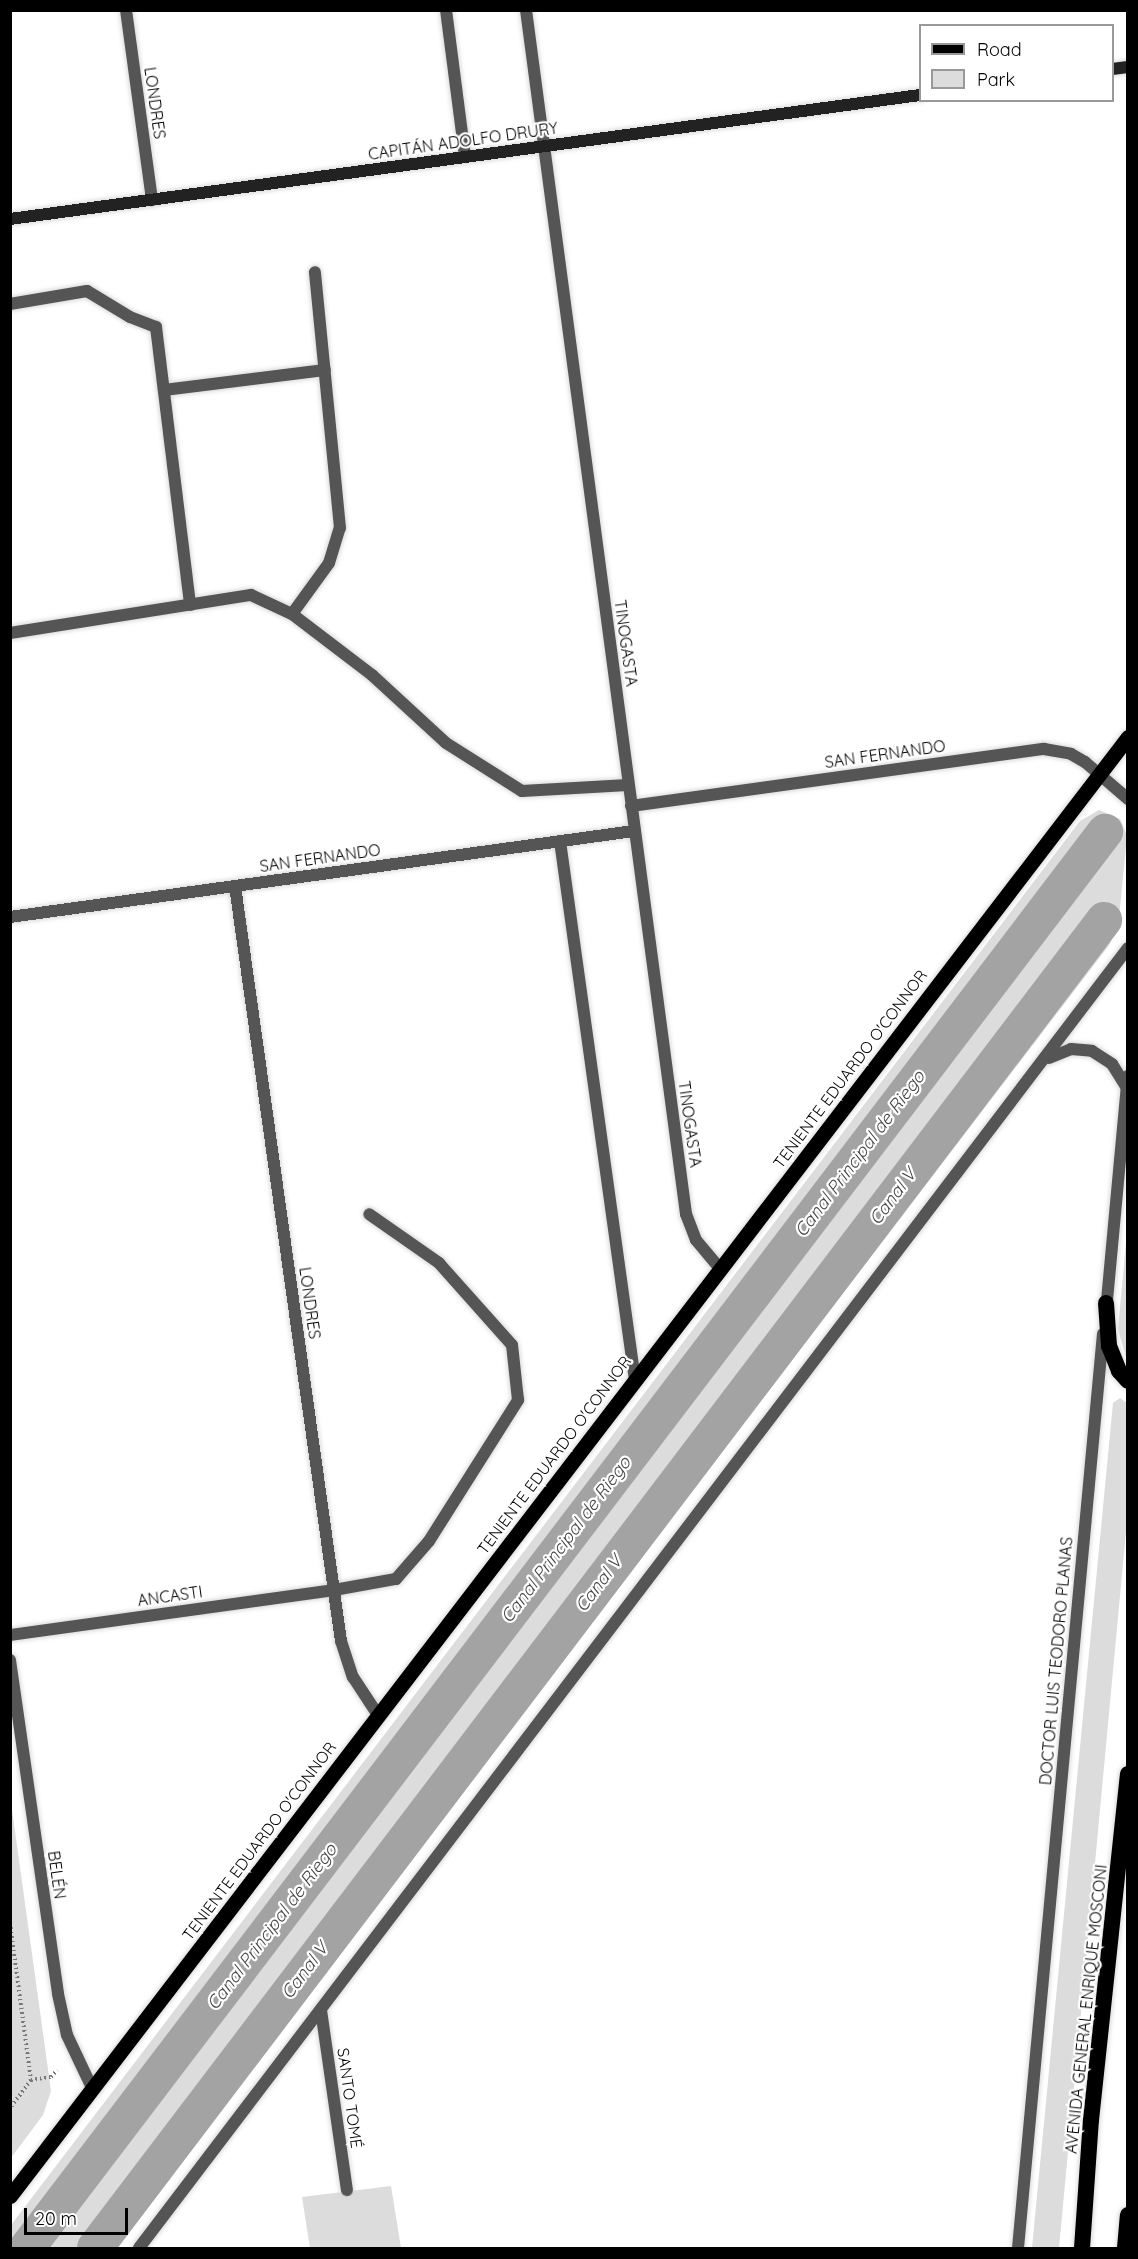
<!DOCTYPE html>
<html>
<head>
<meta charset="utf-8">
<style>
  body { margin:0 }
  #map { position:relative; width:1138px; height:2259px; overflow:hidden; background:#fff; font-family:Quicksand,sans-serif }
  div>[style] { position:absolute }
  .green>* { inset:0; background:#dcdcdc }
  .canal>* { height:36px; margin:-18px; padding:0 18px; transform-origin:18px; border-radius:18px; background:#a3a3a3 }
  .path>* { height:4px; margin-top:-2px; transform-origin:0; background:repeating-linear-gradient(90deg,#777 0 1.5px,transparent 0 4.5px) }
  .roads { filter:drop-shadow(0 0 2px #dbdbdb) drop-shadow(0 0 2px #dbdbdb) }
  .service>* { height:12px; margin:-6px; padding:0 6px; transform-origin:6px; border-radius:6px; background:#555 }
  .minor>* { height:12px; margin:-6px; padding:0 6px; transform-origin:6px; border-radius:6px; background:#555 }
  .tertiary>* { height:12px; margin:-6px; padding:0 6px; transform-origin:6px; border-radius:6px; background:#555 }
  .secondary>* { height:12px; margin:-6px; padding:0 6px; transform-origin:6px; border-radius:6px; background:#222 }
  .primary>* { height:15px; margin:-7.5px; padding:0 7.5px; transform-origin:7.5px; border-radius:7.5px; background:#000 }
  .trunk>* { height:16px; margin:-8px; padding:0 8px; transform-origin:8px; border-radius:8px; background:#000 }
  span { translate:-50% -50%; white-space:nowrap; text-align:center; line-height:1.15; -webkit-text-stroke:4.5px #fff; paint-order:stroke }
  .street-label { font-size:16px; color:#000 }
  .water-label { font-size:18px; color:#444; font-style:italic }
  .frame { position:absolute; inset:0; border:12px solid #000; pointer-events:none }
  .legend { position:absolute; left:919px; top:24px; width:195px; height:78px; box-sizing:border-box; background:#fff; border:2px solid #999; margin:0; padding:8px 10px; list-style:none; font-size:18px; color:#000 }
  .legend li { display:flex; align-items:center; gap:12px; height:30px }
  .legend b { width:30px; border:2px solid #999 }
  .scale { position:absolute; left:24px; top:2208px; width:104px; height:27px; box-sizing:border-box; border:3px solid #000; border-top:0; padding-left:8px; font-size:18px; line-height:21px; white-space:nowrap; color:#000; -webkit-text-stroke:4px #fff; paint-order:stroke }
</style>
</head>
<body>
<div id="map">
  <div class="green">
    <i style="clip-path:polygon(1099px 810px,1120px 819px,1127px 836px,1119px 918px,1110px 944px,113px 2248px,11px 2248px,11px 2225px,1080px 821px)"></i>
    <i style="clip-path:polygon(1127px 1232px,1127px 1361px,1118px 1329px)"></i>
    <i style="clip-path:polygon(1120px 1398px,1127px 1403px,1127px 1521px,1059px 2248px,1032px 2248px,1113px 1403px)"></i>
    <i style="clip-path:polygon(10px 1795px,51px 2091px,43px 2115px,11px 2158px)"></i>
    <i style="clip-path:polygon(391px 2186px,401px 2248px,310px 2248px,302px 2197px)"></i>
  </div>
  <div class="canal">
    <i style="left:27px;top:2248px;width:1780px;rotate:-52.72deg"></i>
    <i style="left:95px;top:2248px;width:1668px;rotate:-52.77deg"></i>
  </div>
  <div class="path">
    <i style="left:10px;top:1923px;width:158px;rotate:82.4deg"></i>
    <i style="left:31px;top:2080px;width:35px;rotate:127deg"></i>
    <i style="left:31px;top:2080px;width:20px;rotate:-9deg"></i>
    <i style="left:51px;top:2077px;width:9px;rotate:-49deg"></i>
  </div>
  <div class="roads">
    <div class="service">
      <i style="left:10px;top:304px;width:78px;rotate:-9.6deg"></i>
      <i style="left:87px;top:291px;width:50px;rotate:31.2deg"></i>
      <i style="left:130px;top:317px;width:28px;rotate:21deg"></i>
      <i style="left:156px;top:327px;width:280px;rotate:83deg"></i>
      <i style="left:164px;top:390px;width:162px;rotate:-7.1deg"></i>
      <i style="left:292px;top:614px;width:63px;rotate:-54deg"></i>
      <i style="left:329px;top:563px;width:37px;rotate:-73deg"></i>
      <i style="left:340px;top:528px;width:257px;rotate:-95.6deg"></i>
      <i style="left:10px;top:633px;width:244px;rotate:-9deg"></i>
      <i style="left:251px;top:595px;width:45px;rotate:24.9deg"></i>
      <i style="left:292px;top:614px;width:101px;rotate:37.3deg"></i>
      <i style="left:372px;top:675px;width:100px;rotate:42.6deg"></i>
      <i style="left:446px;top:743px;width:90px;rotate:32.3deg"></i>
      <i style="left:522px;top:791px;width:106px;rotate:-3.2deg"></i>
      <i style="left:334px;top:1590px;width:63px;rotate:-10.1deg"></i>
      <i style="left:396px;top:1579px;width:50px;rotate:-49deg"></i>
      <i style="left:429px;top:1541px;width:167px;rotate:-57.7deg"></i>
      <i style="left:518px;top:1400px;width:55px;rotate:-96.2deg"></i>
      <i style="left:512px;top:1345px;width:110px;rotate:-131.7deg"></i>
      <i style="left:439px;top:1263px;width:85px;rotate:-145deg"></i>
    </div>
    <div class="minor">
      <i style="left:126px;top:10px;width:192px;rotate:82.2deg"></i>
      <i style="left:446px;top:10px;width:148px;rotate:82.6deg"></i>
      <i style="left:526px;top:10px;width:1215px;rotate:82.43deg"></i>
      <i style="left:686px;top:1214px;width:28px;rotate:69deg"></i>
      <i style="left:696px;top:1240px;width:38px;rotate:50deg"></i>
      <i style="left:631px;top:806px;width:417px;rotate:-7.9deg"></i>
      <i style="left:1044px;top:749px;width:27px;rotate:10deg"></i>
      <i style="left:1071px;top:754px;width:16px;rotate:30deg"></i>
      <i style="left:1085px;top:762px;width:57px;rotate:40.7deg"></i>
      <i style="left:560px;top:841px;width:544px;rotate:82.08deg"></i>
      <i style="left:235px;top:886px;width:762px;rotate:82.01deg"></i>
      <i style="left:341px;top:1641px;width:38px;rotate:72deg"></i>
      <i style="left:353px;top:1677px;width:45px;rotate:56.7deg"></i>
      <i style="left:10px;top:917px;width:630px;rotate:-7.85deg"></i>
      <i style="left:10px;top:1635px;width:327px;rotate:-7.9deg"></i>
      <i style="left:10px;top:1660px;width:337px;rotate:81.8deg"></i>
      <i style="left:58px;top:1994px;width:42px;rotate:77.6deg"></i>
      <i style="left:67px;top:2035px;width:59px;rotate:64.7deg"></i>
      <i style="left:321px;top:2010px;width:182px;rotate:81.8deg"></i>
    </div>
    <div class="tertiary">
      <i style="left:1049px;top:1058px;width:24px;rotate:-22deg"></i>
      <i style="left:1071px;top:1049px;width:21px;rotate:5deg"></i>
      <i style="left:1092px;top:1051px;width:24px;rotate:33deg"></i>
      <i style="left:1112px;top:1064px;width:26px;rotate:58deg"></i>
      <i style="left:1106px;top:1311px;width:236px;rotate:-84.7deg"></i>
      <i style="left:139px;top:2248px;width:1633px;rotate:-52.74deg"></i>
      <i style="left:1018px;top:2248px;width:918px;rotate:-84.69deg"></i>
    </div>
    <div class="secondary">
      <i style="left:1112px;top:69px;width:16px;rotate:-7deg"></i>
      <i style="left:10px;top:219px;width:918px;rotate:-7.76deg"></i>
    </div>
    <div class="primary">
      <i style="left:10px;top:2196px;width:1838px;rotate:-52.54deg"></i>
    </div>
    <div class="trunk">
      <i style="left:1106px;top:1303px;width:43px;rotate:86deg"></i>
      <i style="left:1109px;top:1346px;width:27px;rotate:68deg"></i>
      <i style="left:1119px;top:1371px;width:13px;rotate:48deg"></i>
      <i style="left:1082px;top:2248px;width:128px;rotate:-86deg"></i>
      <i style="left:1091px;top:2120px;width:348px;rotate:-83.9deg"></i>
      <i style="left:1125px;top:2248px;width:33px;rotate:-85deg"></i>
    </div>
  </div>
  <div class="street-label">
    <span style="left:155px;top:103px;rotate:82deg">LONDRES</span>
    <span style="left:463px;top:141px;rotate:-8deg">CAPITÁN ADOLFO DRURY</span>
    <span style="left:626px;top:643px;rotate:82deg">TINOGASTA</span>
    <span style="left:885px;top:754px;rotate:-8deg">SAN FERNANDO</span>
    <span style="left:320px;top:858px;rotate:-8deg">SAN FERNANDO</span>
    <span style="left:850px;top:1069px;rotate:-53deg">TENIENTE EDUARDO O'CONNOR</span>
    <span style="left:690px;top:1124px;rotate:82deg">TINOGASTA</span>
    <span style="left:310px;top:1303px;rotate:82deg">LONDRES</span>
    <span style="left:554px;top:1455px;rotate:-53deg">TENIENTE EDUARDO O'CONNOR</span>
    <span style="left:170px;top:1596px;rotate:-8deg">ANCASTI</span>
    <span style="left:1056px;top:1661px;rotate:-85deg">DOCTOR LUIS TEODORO PLANAS</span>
    <span style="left:259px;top:1841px;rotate:-53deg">TENIENTE EDUARDO O'CONNOR</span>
    <span style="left:57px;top:1875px;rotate:82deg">BELÉN</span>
    <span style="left:1086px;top:2009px;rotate:-84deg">AVENIDA GENERAL ENRIQUE MOSCONI</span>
    <span style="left:350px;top:2098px;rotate:82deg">SANTO TOMÉ</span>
  </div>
  <div class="water-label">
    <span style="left:860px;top:1154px;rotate:-53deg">Canal Principal de Riego</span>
    <span style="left:893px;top:1197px;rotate:-53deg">Canal V</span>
    <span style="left:566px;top:1540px;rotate:-53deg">Canal Principal de Riego</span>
    <span style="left:599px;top:1584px;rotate:-53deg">Canal V</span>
    <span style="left:272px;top:1927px;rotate:-53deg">Canal Principal de Riego</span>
    <span style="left:305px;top:1971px;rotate:-53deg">Canal V</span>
  </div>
  <div class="frame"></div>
  <ul class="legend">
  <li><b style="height:8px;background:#000"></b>Road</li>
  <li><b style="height:16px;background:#dcdcdc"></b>Park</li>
  </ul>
  <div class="scale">20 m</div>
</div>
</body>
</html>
